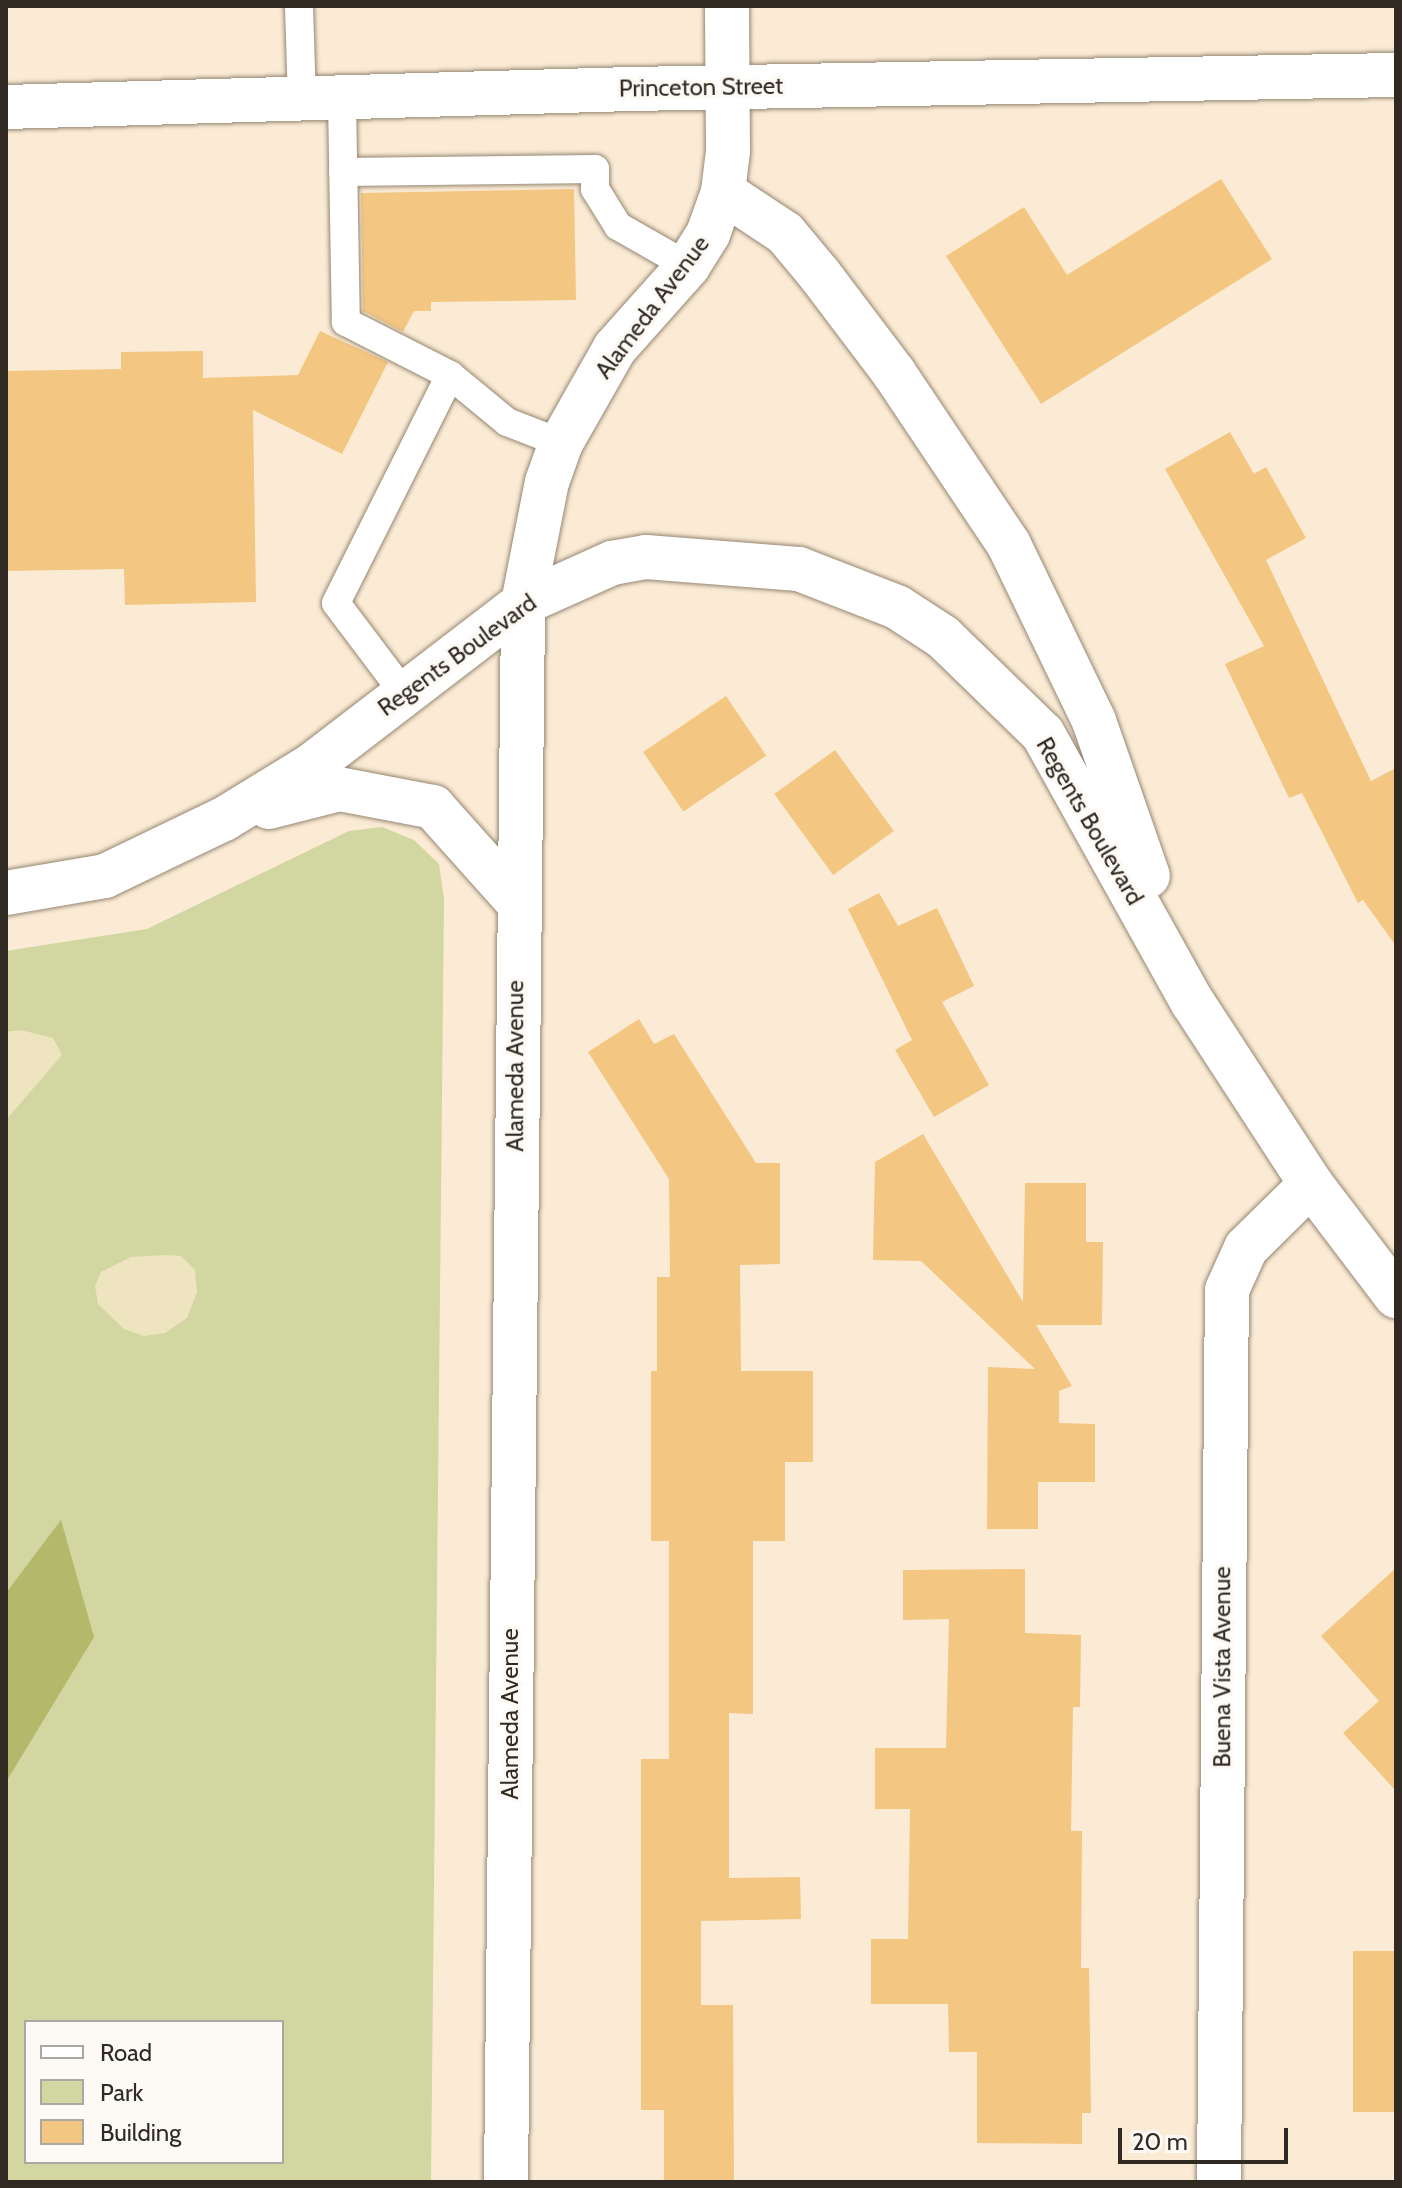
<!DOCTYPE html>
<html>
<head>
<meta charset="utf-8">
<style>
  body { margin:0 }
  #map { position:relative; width:1402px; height:2188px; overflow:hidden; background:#fbebd5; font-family:Cabin,sans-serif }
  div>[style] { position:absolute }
  .green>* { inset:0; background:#d2d6a1 }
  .forest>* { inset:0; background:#b4b86b }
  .sand>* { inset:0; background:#eee4bf }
  .building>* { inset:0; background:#f3c682; transform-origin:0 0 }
  .roads { filter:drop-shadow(0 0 2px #958773) drop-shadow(0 0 2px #958773) }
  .service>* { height:28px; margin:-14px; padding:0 14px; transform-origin:14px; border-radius:14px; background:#fff }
  .minor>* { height:44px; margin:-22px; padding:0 22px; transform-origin:22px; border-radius:22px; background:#fff }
  .tertiary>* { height:44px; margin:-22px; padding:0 22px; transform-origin:22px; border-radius:22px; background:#fff }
  .secondary>* { height:44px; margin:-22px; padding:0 22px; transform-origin:22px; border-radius:22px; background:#fff }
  span { translate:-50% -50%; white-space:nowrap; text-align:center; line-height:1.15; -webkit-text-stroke:7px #fdfaf6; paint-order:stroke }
  .street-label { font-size:24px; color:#302a22 }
  .frame { position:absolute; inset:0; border:8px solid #302a22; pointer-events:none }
  .legend { position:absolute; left:24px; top:2020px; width:260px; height:144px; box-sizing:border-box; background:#fdfaf6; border:2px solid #aba7a1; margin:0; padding:10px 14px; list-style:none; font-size:24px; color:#302a22 }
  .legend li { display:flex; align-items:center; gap:16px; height:40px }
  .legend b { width:40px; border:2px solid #aba7a1 }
  .scale { position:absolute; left:1118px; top:2128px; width:170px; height:36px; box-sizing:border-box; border:4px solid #302a22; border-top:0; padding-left:10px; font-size:24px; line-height:28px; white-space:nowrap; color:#302a22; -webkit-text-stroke:6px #fdfaf6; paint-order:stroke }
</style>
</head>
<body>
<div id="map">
  <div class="green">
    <i style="clip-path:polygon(evenodd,382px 827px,414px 840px,439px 864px,444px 899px,431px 2182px,6px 2182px,6px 951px,147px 929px,349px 831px,382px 827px,26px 2022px,282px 2022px,282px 2162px,26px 2162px,26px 2022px)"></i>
  </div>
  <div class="forest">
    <i style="clip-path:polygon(61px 1520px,94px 1637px,6px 1782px,6px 1593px)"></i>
  </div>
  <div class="sand">
    <i style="clip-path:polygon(21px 1030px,53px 1038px,62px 1055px,6px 1120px,6px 1032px)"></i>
    <i style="clip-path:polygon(167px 1255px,181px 1256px,195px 1270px,197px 1292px,187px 1318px,165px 1333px,144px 1336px,124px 1329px,98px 1304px,95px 1286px,101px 1272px,131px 1257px)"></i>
  </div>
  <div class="building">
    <i style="clip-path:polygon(1221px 179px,1272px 259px,1041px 404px,946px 256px,1024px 207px,1067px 275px)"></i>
    <i style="clip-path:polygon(574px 189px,576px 300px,431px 302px,431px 311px,414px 311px,403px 332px,363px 311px,361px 193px)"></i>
    <i style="clip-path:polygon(320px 331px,388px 362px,342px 454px,253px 410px,256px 602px,125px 605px,124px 569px,6px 571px,6px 371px,121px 369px,121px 352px,203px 351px,203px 378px,298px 375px)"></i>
    <i style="clip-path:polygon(1230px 432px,1254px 474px,1266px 467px,1306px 538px,1266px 560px,1371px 781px,1396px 768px,1396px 946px,1363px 900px,1358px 903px,1302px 793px,1289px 798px,1225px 664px,1264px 646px,1165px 469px)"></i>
    <i style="left:726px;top:696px;width:72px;height:100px;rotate:56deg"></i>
    <i style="left:835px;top:750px;width:100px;height:75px;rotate:54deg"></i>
    <i style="clip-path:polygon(879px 893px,898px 926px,937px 908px,974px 986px,942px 1002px,989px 1085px,934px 1117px,895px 1050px,912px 1040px,848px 909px)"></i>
    <i style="clip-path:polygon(639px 1019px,654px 1044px,674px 1034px,756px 1163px,780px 1163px,780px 1264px,740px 1265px,741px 1371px,813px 1371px,813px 1462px,785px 1462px,785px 1541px,753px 1541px,753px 1714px,729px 1713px,729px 1878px,800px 1877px,801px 1919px,701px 1921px,701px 2005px,733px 2005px,734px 2182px,664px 2182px,664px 2110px,641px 2110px,641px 1759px,669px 1759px,669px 1541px,651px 1541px,651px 1371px,657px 1371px,657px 1277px,670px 1277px,669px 1179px,588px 1052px)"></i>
    <i style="clip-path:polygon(923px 1134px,1023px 1302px,1025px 1183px,1086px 1183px,1086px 1242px,1103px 1242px,1102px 1325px,1036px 1325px,1072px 1386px,1059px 1391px,1059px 1423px,1095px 1424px,1095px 1482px,1038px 1482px,1038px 1529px,987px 1529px,988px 1367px,1035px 1369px,921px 1261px,873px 1260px,875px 1162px)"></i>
    <i style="clip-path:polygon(1396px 1568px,1396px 1791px,1343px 1733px,1379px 1701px,1321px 1636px)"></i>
    <i style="clip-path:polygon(1025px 1569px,1025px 1633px,1081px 1635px,1080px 1707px,1073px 1707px,1071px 1831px,1082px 1831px,1081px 1968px,1089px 1968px,1091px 2113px,1082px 2113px,1082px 2144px,977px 2143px,977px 2052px,949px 2052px,948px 2004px,871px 2004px,871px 1939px,908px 1939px,910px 1809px,875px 1809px,875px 1748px,946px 1748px,949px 1619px,903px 1620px,903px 1570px)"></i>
    <i style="left:1353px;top:1951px;width:43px;height:161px"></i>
  </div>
  <div class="roads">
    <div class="service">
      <i style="left:299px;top:6px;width:96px;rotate:88.2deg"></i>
      <i style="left:342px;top:101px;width:221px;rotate:89deg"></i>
      <i style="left:346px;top:322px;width:117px;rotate:27deg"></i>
      <i style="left:343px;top:172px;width:252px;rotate:-0.7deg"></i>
      <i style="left:595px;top:169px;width:20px;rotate:90deg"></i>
      <i style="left:595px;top:189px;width:44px;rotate:58.1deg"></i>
      <i style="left:618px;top:226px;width:81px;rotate:29.7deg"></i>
      <i style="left:403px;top:692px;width:111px;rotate:-127deg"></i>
      <i style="left:336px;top:603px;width:255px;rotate:-63.4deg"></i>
      <i style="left:450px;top:375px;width:74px;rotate:39.5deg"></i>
      <i style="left:507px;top:422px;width:58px;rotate:21.3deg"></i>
    </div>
    <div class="minor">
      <i style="left:6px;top:107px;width:625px;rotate:-1.65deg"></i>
      <i style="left:631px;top:89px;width:765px;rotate:-1.05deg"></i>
      <i style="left:1219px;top:2182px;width:892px;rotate:-89.49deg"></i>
      <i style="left:1227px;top:1290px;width:46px;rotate:-65.7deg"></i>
      <i style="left:1246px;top:1248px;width:91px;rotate:-44.6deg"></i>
    </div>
    <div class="tertiary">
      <i style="left:506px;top:2182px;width:1579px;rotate:-89.38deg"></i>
      <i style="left:523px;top:603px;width:123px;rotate:-78.8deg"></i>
      <i style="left:547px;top:482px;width:41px;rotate:-70.3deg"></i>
      <i style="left:561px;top:443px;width:109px;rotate:-60.4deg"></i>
      <i style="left:615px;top:348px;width:110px;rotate:-48.3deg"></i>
      <i style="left:688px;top:266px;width:38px;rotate:-58deg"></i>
      <i style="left:708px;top:234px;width:45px;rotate:-70.3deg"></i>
      <i style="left:723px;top:192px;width:41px;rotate:-83deg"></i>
      <i style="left:728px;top:151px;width:145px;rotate:-90.4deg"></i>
    </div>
    <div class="secondary">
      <i style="left:723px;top:192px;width:74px;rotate:33.5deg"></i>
      <i style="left:785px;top:233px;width:55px;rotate:50.2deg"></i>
      <i style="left:820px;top:275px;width:123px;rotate:52.9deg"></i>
      <i style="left:894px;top:373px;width:207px;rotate:56.2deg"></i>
      <i style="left:1009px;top:545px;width:195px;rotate:64.2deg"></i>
      <i style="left:1094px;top:721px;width:164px;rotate:70.8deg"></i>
      <i style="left:269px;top:807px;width:72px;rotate:-14.4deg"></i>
      <i style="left:339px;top:789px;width:96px;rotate:10.8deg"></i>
      <i style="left:433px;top:807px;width:126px;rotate:48.2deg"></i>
      <i style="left:6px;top:893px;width:100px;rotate:-9.7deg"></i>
      <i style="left:105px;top:876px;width:132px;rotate:-25.6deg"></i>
      <i style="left:224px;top:819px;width:103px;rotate:-31.5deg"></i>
      <i style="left:312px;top:765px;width:266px;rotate:-37.5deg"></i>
      <i style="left:523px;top:603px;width:98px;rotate:-24.2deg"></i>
      <i style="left:612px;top:563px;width:35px;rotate:-10deg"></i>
      <i style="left:646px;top:557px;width:153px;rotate:4.5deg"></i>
      <i style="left:799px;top:569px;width:105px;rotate:21.2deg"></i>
      <i style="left:897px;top:607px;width:55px;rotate:33.1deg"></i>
      <i style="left:943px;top:637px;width:139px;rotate:44.1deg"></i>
      <i style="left:1043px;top:734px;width:308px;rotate:60.9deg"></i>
      <i style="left:1193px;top:1003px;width:216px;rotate:56.9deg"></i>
      <i style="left:1311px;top:1184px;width:141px;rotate:52.8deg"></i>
    </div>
  </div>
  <div class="street-label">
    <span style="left:701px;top:87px;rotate:-1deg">Princeton Street</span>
    <span style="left:652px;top:307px;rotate:-53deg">Alameda Avenue</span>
    <span style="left:457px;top:655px;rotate:-36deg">Regents Boulevard</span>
    <span style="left:1090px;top:821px;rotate:60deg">Regents Boulevard</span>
    <span style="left:515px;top:1066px;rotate:-90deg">Alameda Avenue</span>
    <span style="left:1222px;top:1667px;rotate:-90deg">Buena Vista Avenue</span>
    <span style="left:510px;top:1714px;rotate:-90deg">Alameda Avenue</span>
  </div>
  <div class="frame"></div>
  <ul class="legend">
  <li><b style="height:10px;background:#fff"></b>Road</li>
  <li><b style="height:22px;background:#d2d6a1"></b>Park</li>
  <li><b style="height:22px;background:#f3c682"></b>Building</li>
  </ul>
  <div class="scale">20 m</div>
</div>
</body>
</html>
